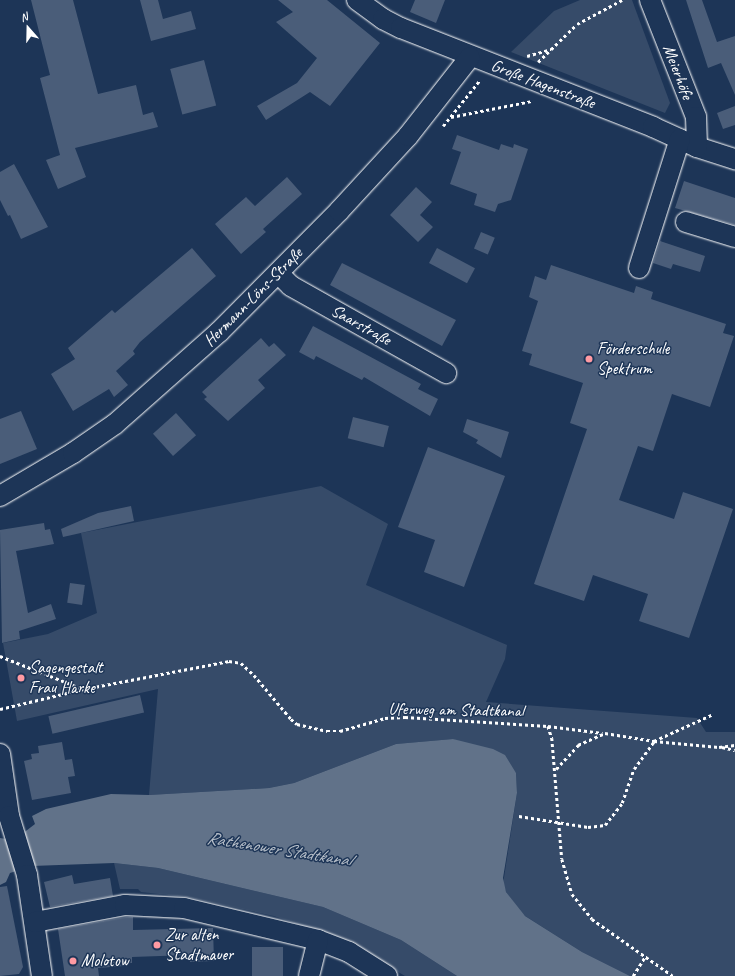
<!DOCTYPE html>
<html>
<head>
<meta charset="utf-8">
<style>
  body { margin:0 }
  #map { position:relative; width:735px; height:976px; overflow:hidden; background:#1d3557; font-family:Caveat,sans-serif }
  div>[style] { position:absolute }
  .green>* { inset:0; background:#364b69 }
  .water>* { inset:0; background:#617289 }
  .building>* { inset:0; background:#4a5d79; transform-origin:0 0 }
  .path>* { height:2.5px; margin-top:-1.25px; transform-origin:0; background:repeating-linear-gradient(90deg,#fff 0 3px,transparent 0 6px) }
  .roads { filter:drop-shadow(0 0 1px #fff) drop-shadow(0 0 1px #fff) }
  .minor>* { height:20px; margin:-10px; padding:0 10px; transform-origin:10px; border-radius:10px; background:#1d3557 }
  .dots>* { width:11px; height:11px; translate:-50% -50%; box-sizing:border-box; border:2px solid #1d3557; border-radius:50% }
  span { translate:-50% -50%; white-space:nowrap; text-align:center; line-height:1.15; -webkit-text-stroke:3px #1d3557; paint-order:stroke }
  .street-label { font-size:17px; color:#fff }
  .poi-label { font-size:17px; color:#fff }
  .left { translate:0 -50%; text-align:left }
  .water-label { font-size:18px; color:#b8c0ca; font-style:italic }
  .north { position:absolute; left:8px; top:8px; width:40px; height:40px; -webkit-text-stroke:3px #1d3557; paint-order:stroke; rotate:340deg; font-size:11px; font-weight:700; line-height:16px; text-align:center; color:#fff }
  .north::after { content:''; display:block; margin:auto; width:14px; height:18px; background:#fff; clip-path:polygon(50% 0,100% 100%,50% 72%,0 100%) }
</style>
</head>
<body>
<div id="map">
  <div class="green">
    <i style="clip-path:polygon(580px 0,632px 0,670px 103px,665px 113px,511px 52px,554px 11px)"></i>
    <i style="clip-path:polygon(321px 486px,388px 524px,366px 585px,507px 645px,505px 659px,486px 702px,697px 718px,706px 732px,735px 732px,735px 976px,630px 976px,582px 952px,522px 914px,506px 892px,503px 884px,517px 793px,516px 773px,453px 739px,396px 744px,294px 783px,269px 788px,149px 795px,158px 689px,17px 721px,3px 643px,48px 634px,97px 613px,81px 533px)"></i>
    <i style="clip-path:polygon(114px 863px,158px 868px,323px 907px,401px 940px,457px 976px,405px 976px,344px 940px,274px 916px,187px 897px,141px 892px,138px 889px,120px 889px)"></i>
  </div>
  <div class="water">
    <i style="clip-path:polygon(453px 739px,493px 749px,505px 755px,516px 773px,517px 793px,503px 878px,506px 892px,525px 916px,582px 952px,630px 976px,457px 976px,401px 940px,323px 907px,158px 868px,114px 863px,32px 866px,10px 873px,6px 882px,0 885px,0 838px,6px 839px,22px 834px,35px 824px,32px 816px,46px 809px,111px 794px,149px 795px,269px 788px,294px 783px,396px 744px)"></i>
  </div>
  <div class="building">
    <i style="clip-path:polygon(31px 0,73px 0,98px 94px,136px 85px,143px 115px,153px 112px,158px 127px,75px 148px,86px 177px,58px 189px,46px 160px,60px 155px,40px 78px,50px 75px)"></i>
    <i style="clip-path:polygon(140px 0,158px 0,163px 19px,191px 11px,196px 29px,151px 41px)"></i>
    <i style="clip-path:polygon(278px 0,327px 0,380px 43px,330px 106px,310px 92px,266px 120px,257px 106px,297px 83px,317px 58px,276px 22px,293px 12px)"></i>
    <i style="clip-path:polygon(415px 0,445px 0,436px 23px,410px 12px)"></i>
    <i style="clip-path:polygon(686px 0,702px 0,717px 42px,735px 36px,735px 95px,721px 63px,708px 68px)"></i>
    <i style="left:204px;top:60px;width:47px;height:35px;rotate:75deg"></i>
    <i style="clip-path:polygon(735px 106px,735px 125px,723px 129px,717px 113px)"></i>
    <i style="clip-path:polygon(457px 135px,499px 150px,501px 144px,513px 148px,514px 144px,528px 149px,511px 200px,498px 204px,495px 212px,474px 205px,477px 194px,450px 184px,461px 152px,452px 149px)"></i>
    <i style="clip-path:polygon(14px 164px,48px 227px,21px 239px,10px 215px,8px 216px,0 200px,0 172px)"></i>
    <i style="clip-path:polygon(287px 177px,302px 194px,263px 229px,266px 232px,241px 254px,215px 224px,246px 197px,255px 206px)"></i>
    <i style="clip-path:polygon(684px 181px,735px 198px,735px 225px,675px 208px)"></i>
    <i style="clip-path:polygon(416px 187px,432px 202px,420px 215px,433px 227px,418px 242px,390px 215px)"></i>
    <i style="left:481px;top:232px;width:15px;height:18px;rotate:23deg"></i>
    <i style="clip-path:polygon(660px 241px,705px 256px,700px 272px,673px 264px,671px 269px,653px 263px)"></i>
    <i style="clip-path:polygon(192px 248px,216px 276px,140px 342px,133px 351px,135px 354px,116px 371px,128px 385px,114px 397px,109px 389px,73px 411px,51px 374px,75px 359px,68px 348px,112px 310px,115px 313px)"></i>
    <i style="left:437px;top:248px;width:43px;height:17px;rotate:28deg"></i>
    <i style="clip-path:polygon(342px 263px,456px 320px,442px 346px,330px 285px)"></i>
    <i style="clip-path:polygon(551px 265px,634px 293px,636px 286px,653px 292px,651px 299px,726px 324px,723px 333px,734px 336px,710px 407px,672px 394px,653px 451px,638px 446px,619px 500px,674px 519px,683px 492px,733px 509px,689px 638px,639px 621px,648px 594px,593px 575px,584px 601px,534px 584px,587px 429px,570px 423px,583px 383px,529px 365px,532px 354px,522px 351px,538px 301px,529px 297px,535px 276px,546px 280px)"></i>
    <i style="clip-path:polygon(313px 326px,421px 384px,418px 389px,438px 399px,430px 416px,364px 377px,362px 380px,316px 356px,314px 360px,299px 352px)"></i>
    <i style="clip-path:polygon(261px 338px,269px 347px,274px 343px,286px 355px,258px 380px,265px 388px,228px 421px,204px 399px,207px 397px,202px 392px)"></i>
    <i style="clip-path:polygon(21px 411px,37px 449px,0 464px,0 419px)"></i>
    <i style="left:176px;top:413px;width:30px;height:31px;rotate:48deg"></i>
    <i style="left:353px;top:417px;width:37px;height:22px;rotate:14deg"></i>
    <i style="clip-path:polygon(467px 419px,509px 432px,501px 458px,476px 443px,478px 440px,463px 432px)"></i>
    <i style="clip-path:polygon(428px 447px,505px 476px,464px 587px,424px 572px,435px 540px,398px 527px)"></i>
    <i style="clip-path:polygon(131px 506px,134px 521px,63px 537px,61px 529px,98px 513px)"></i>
    <i style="clip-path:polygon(44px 523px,45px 530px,50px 529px,54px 544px,16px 551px,28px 613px,51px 604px,56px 619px,19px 631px,20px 639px,2px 643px,0 530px)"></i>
    <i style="left:70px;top:583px;width:15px;height:20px;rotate:8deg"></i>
    <i style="left:140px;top:695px;width:18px;height:94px;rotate:77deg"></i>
    <i style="clip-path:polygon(62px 742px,65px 760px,72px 759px,75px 776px,68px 777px,71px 793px,32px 800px,24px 761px,32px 759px,31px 754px,39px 753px,38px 746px)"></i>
    <i style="clip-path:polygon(72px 875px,74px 884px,110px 878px,113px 896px,50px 907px,44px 882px)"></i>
    <i style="clip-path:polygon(7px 886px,23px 967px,19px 974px,0 976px,0 887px)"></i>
    <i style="clip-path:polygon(126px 917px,133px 917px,133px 930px,213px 928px,214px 961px,190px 962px,189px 955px,132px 957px,132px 963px,124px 963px,124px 966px,98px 968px,99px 976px,65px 976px,58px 929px)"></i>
    <i style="left:252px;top:947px;width:31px;height:29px"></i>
  </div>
  <div class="path">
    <i style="left:527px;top:56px;width:25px;rotate:-16deg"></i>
    <i style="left:538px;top:62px;width:54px;rotate:-44.3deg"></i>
    <i style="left:577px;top:24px;width:51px;rotate:-28.1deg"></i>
    <i style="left:451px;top:117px;width:83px;rotate:-11.2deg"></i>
    <i style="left:443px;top:126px;width:59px;rotate:-51.2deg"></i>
    <i style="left:0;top:656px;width:89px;rotate:21.7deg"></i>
    <i style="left:0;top:709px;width:86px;rotate:-13.4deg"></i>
    <i style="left:84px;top:689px;width:148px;rotate:-10.9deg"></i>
    <i style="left:229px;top:661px;width:12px;rotate:9deg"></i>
    <i style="left:241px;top:663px;width:18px;rotate:43deg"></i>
    <i style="left:254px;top:675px;width:57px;rotate:49.9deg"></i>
    <i style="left:291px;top:719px;width:8px;rotate:40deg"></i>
    <i style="left:297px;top:724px;width:31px;rotate:13deg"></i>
    <i style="left:327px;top:731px;width:13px"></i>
    <i style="left:340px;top:731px;width:47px;rotate:-16.1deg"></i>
    <i style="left:385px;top:718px;width:20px;rotate:-3deg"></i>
    <i style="left:405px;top:717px;width:143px;rotate:3.6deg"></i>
    <i style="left:548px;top:726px;width:13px;rotate:72deg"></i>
    <i style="left:552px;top:738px;width:121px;rotate:85.3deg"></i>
    <i style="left:562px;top:859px;width:36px;rotate:74deg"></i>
    <i style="left:572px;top:894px;width:32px;rotate:51deg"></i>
    <i style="left:592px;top:919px;width:99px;rotate:35.1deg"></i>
    <i style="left:548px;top:726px;width:55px;rotate:7.3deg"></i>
    <i style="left:722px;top:747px;width:13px;rotate:13deg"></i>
    <i style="left:556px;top:769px;width:33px;rotate:-47deg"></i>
    <i style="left:578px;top:745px;width:30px;rotate:-24deg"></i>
    <i style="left:605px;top:733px;width:50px;rotate:9.3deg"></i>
    <i style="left:654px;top:741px;width:65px;rotate:5.3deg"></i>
    <i style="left:719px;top:747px;width:16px;rotate:-7deg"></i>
    <i style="left:519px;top:816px;width:70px;rotate:9.1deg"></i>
    <i style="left:588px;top:827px;width:17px;rotate:-7deg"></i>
    <i style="left:605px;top:825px;width:28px;rotate:-52deg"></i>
    <i style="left:622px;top:803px;width:36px;rotate:-71deg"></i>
    <i style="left:634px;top:769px;width:34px;rotate:-54deg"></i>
    <i style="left:654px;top:741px;width:63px;rotate:-24.5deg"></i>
    <i style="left:633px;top:976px;width:22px;rotate:-58deg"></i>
  </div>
  <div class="roads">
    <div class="minor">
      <i style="left:357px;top:0;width:32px;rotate:36deg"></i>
      <i style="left:383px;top:19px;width:20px;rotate:27deg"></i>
      <i style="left:401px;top:28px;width:271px;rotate:21.4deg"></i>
      <i style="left:653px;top:127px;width:48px;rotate:24.4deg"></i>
      <i style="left:697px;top:147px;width:40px;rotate:18deg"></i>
      <i style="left:650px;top:0;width:126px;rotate:68.5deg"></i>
      <i style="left:696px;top:117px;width:30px;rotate:88deg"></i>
      <i style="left:686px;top:222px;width:51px;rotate:17deg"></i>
      <i style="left:639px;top:268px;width:135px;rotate:-72.4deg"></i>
      <i style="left:278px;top:273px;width:18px;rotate:45deg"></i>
      <i style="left:291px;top:286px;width:178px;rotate:29.3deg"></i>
      <i style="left:0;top:496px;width:85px;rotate:-30.5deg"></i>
      <i style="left:73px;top:453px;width:51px;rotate:-34.6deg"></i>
      <i style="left:115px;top:424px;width:139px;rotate:-41.5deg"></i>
      <i style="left:219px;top:332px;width:170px;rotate:-45.2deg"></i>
      <i style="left:339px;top:211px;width:102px;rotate:-47.4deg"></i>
      <i style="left:408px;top:136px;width:100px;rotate:-51.9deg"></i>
      <i style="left:0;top:754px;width:63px;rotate:81.7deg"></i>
      <i style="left:9px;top:816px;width:62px;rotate:73deg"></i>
      <i style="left:27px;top:875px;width:102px;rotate:81.6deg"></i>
      <i style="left:35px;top:922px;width:92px;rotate:-10.7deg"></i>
      <i style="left:125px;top:905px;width:59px;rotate:2.9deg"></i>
      <i style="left:184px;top:908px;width:138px;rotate:13.4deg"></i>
      <i style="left:318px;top:940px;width:33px;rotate:21deg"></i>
      <i style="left:349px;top:952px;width:45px;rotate:32.3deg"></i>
      <i style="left:309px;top:976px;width:37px;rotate:-76deg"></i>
    </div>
  </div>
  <div class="dots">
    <i style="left:589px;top:359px;background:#ff9aa2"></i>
    <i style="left:21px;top:678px;background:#ff9aa2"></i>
    <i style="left:157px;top:945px;background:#ff9aa2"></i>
    <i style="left:73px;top:961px;background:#ff9aa2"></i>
  </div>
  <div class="street-label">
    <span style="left:678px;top:72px;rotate:69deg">Meierhöfe</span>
    <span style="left:543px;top:84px;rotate:21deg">Große Hagenstraße</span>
    <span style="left:253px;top:297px;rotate:-45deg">Hermann-Löns-Straße</span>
    <span style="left:361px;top:325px;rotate:29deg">Saarstraße</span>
    <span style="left:456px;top:710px;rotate:1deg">Uferweg am Stadtkanal</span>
  </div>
  <div class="poi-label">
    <span class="left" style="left:597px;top:359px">Förderschule<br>Spektrum</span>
    <span class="left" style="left:29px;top:678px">Sagengestalt<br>Frau Harke</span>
    <span class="left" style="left:165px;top:945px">Zur alten<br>Stadtmauer</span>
    <span class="left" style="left:81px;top:961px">Molotow</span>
  </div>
  <div class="water-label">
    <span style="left:279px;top:849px;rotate:9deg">Rathenower Stadtkanal</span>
  </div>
  <div class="north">N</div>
</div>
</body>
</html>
